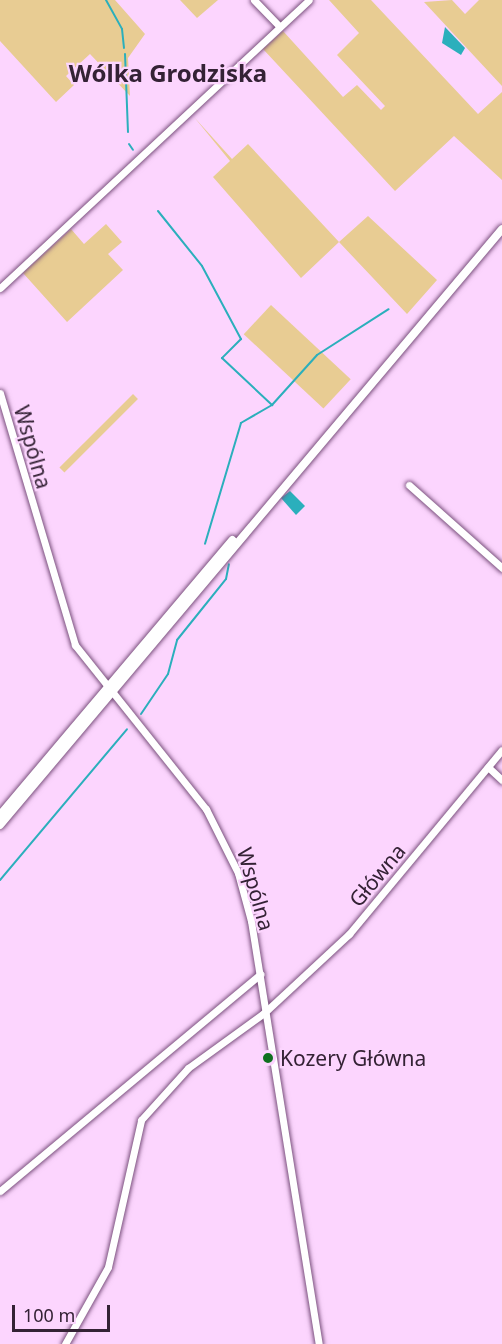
<!DOCTYPE html>
<html>
<head>
<meta charset="utf-8">
<style>
  body { margin:0 }
  #map { position:relative; width:502px; height:1344px; overflow:hidden; background:#fcd5fe; font-family:"Noto Sans",sans-serif }
  div>[style] { position:absolute }
  .green>* { inset:0; background:#e8cc93; transform-origin:0 0 }
  .water>* { inset:0; background:#2bafbc }
  .stream>* { height:2px; margin:-1px; padding:0 1px; transform-origin:1px; border-radius:1px; background:#2bafbc }
  .roads { filter:drop-shadow(0 0 2px #7b517e) drop-shadow(0 0 2px #7b517e) }
  .minor>* { height:7px; margin:-3.5px; padding:0 3.5px; transform-origin:3.5px; border-radius:3.5px; background:#fff }
  .major>* { height:8px; margin:-4px; padding:0 4px; transform-origin:4px; border-radius:4px; background:#fff }
  .dots>* { width:16px; height:16px; translate:-50% -50%; box-sizing:border-box; border:3px solid #fcd5fe; border-radius:50% }
  span { translate:-50% -50%; white-space:nowrap; text-align:center; line-height:1.15; -webkit-text-stroke:4.5px #fcd5fe; paint-order:stroke }
  .street-label { font-size:21px; color:#342235 }
  .poi-label { font-size:21px; color:#342235 }
  .left { translate:0 -50%; text-align:left }
  .quarter-label { font-size:24px; color:#342235; font-weight:700 }
  .scale { position:absolute; left:12px; top:1305px; width:98px; height:27px; box-sizing:border-box; border:3px solid #342235; border-top:0; padding-left:8px; font-size:18px; line-height:21px; white-space:nowrap; color:#342235; -webkit-text-stroke:4px #fcd5fe; paint-order:stroke }
</style>
</head>
<body>
<div id="map">
  <div class="green">
    <i style="clip-path:polygon(0 0,115px 0,145px 34px,128px 58px,130px 96px,90px 54px,66px 76px,74px 85px,56px 102px,0 41px)"></i>
    <i style="clip-path:polygon(180px 0,218px 0,197px 18px)"></i>
    <i style="clip-path:polygon(329px 0,371px 0,478px 114px,502px 92px,502px 180px,454px 136px,395px 191px,263px 49px,283px 31px,343px 97px,357px 85px,381px 110px,385px 106px,337px 55px,359px 33px)"></i>
    <i style="clip-path:polygon(452px 0,465px 14px,479px 0,502px 0,502px 86px,424px 2px)"></i>
    <i style="clip-path:polygon(194px 117px,232px 159px,248px 144px,339px 242px,368px 216px,437px 280px,407px 314px,339px 242px,301px 278px,213px 177px,230px 161px)"></i>
    <i style="clip-path:polygon(106px 224px,122px 242px,108px 254px,123px 270px,67px 322px,23px 273px,71px 229px,84px 244px)"></i>
    <i style="left:271px;top:305px;width:109px;height:40px;rotate:43deg"></i>
    <i style="left:133px;top:394px;width:7px;height:104px;rotate:45deg"></i>
  </div>
  <div class="water">
    <i style="clip-path:polygon(445px 27px,465px 48px,461px 55px,442px 43px)"></i>
    <i style="clip-path:polygon(290px 491px,305px 506px,296px 515px,281px 498px)"></i>
  </div>
  <div class="stream">
    <i style="left:106px;top:0;width:33px;rotate:61deg"></i>
    <i style="left:122px;top:29px;width:19px;rotate:84deg"></i>
    <i style="left:125px;top:54px;width:78px;rotate:87.8deg"></i>
    <i style="left:129px;top:144px;width:7px;rotate:56deg"></i>
    <i style="left:158px;top:211px;width:70px;rotate:51.3deg"></i>
    <i style="left:202px;top:266px;width:83px;rotate:61.9deg"></i>
    <i style="left:241px;top:339px;width:27px;rotate:135deg"></i>
    <i style="left:222px;top:358px;width:69px;rotate:43.2deg"></i>
    <i style="left:272px;top:405px;width:36px;rotate:150deg"></i>
    <i style="left:241px;top:423px;width:126px;rotate:106.6deg"></i>
    <i style="left:272px;top:405px;width:67px;rotate:-48deg"></i>
    <i style="left:317px;top:355px;width:85px;rotate:-32.6deg"></i>
    <i style="left:141px;top:714px;width:48px;rotate:-56deg"></i>
    <i style="left:168px;top:674px;width:35px;rotate:-75deg"></i>
    <i style="left:177px;top:640px;width:78px;rotate:-51.2deg"></i>
    <i style="left:226px;top:579px;width:15px;rotate:-79deg"></i>
    <i style="left:0;top:880px;width:197px;rotate:-49.9deg"></i>
  </div>
  <div class="roads">
    <div class="minor">
      <i style="left:254px;top:0;width:37px;rotate:46deg"></i>
      <i style="left:0;top:288px;width:422px;rotate:-43deg"></i>
      <i style="left:0;top:393px;width:263px;rotate:73.4deg"></i>
      <i style="left:75px;top:645px;width:210px;rotate:51.4deg"></i>
      <i style="left:206px;top:809px;width:72px;rotate:63.4deg"></i>
      <i style="left:238px;top:873px;width:50px;rotate:74.8deg"></i>
      <i style="left:251px;top:921px;width:428px;rotate:80.9deg"></i>
      <i style="left:409px;top:485px;width:125px;rotate:41.7deg"></i>
      <i style="left:488px;top:767px;width:19px;rotate:43deg"></i>
      <i style="left:0;top:1191px;width:339px;rotate:-39.8deg"></i>
      <i style="left:65px;top:1344px;width:88px;rotate:-60.8deg"></i>
      <i style="left:108px;top:1267px;width:151px;rotate:-77.3deg"></i>
      <i style="left:141px;top:1120px;width:70px;rotate:-47.9deg"></i>
      <i style="left:188px;top:1068px;width:94px;rotate:-35.9deg"></i>
      <i style="left:264px;top:1013px;width:116px;rotate:-42.9deg"></i>
      <i style="left:349px;top:934px;width:239px;rotate:-50.3deg"></i>
    </div>
    <div class="major">
      <i style="left:0;top:815px;width:360px;rotate:-49.8deg"></i>
      <i style="left:0;top:825px;width:779px;rotate:-49.89deg"></i>
    </div>
  </div>
  <div class="dots">
    <i style="left:268px;top:1058px;background:#0f701f"></i>
  </div>
  <div class="street-label">
    <span style="left:33px;top:447px;rotate:74deg">Wspólna</span>
    <span style="left:377px;top:875px;rotate:-50deg">Główna</span>
    <span style="left:256px;top:889px;rotate:74deg">Wspólna</span>
  </div>
  <div class="poi-label">
    <span class="left" style="left:280px;top:1058px">Kozery Główna</span>
  </div>
  <div class="quarter-label">
    <span style="left:168px;top:73px">Wólka Grodziska</span>
  </div>
  <div class="scale">100 m</div>
</div>
</body>
</html>
